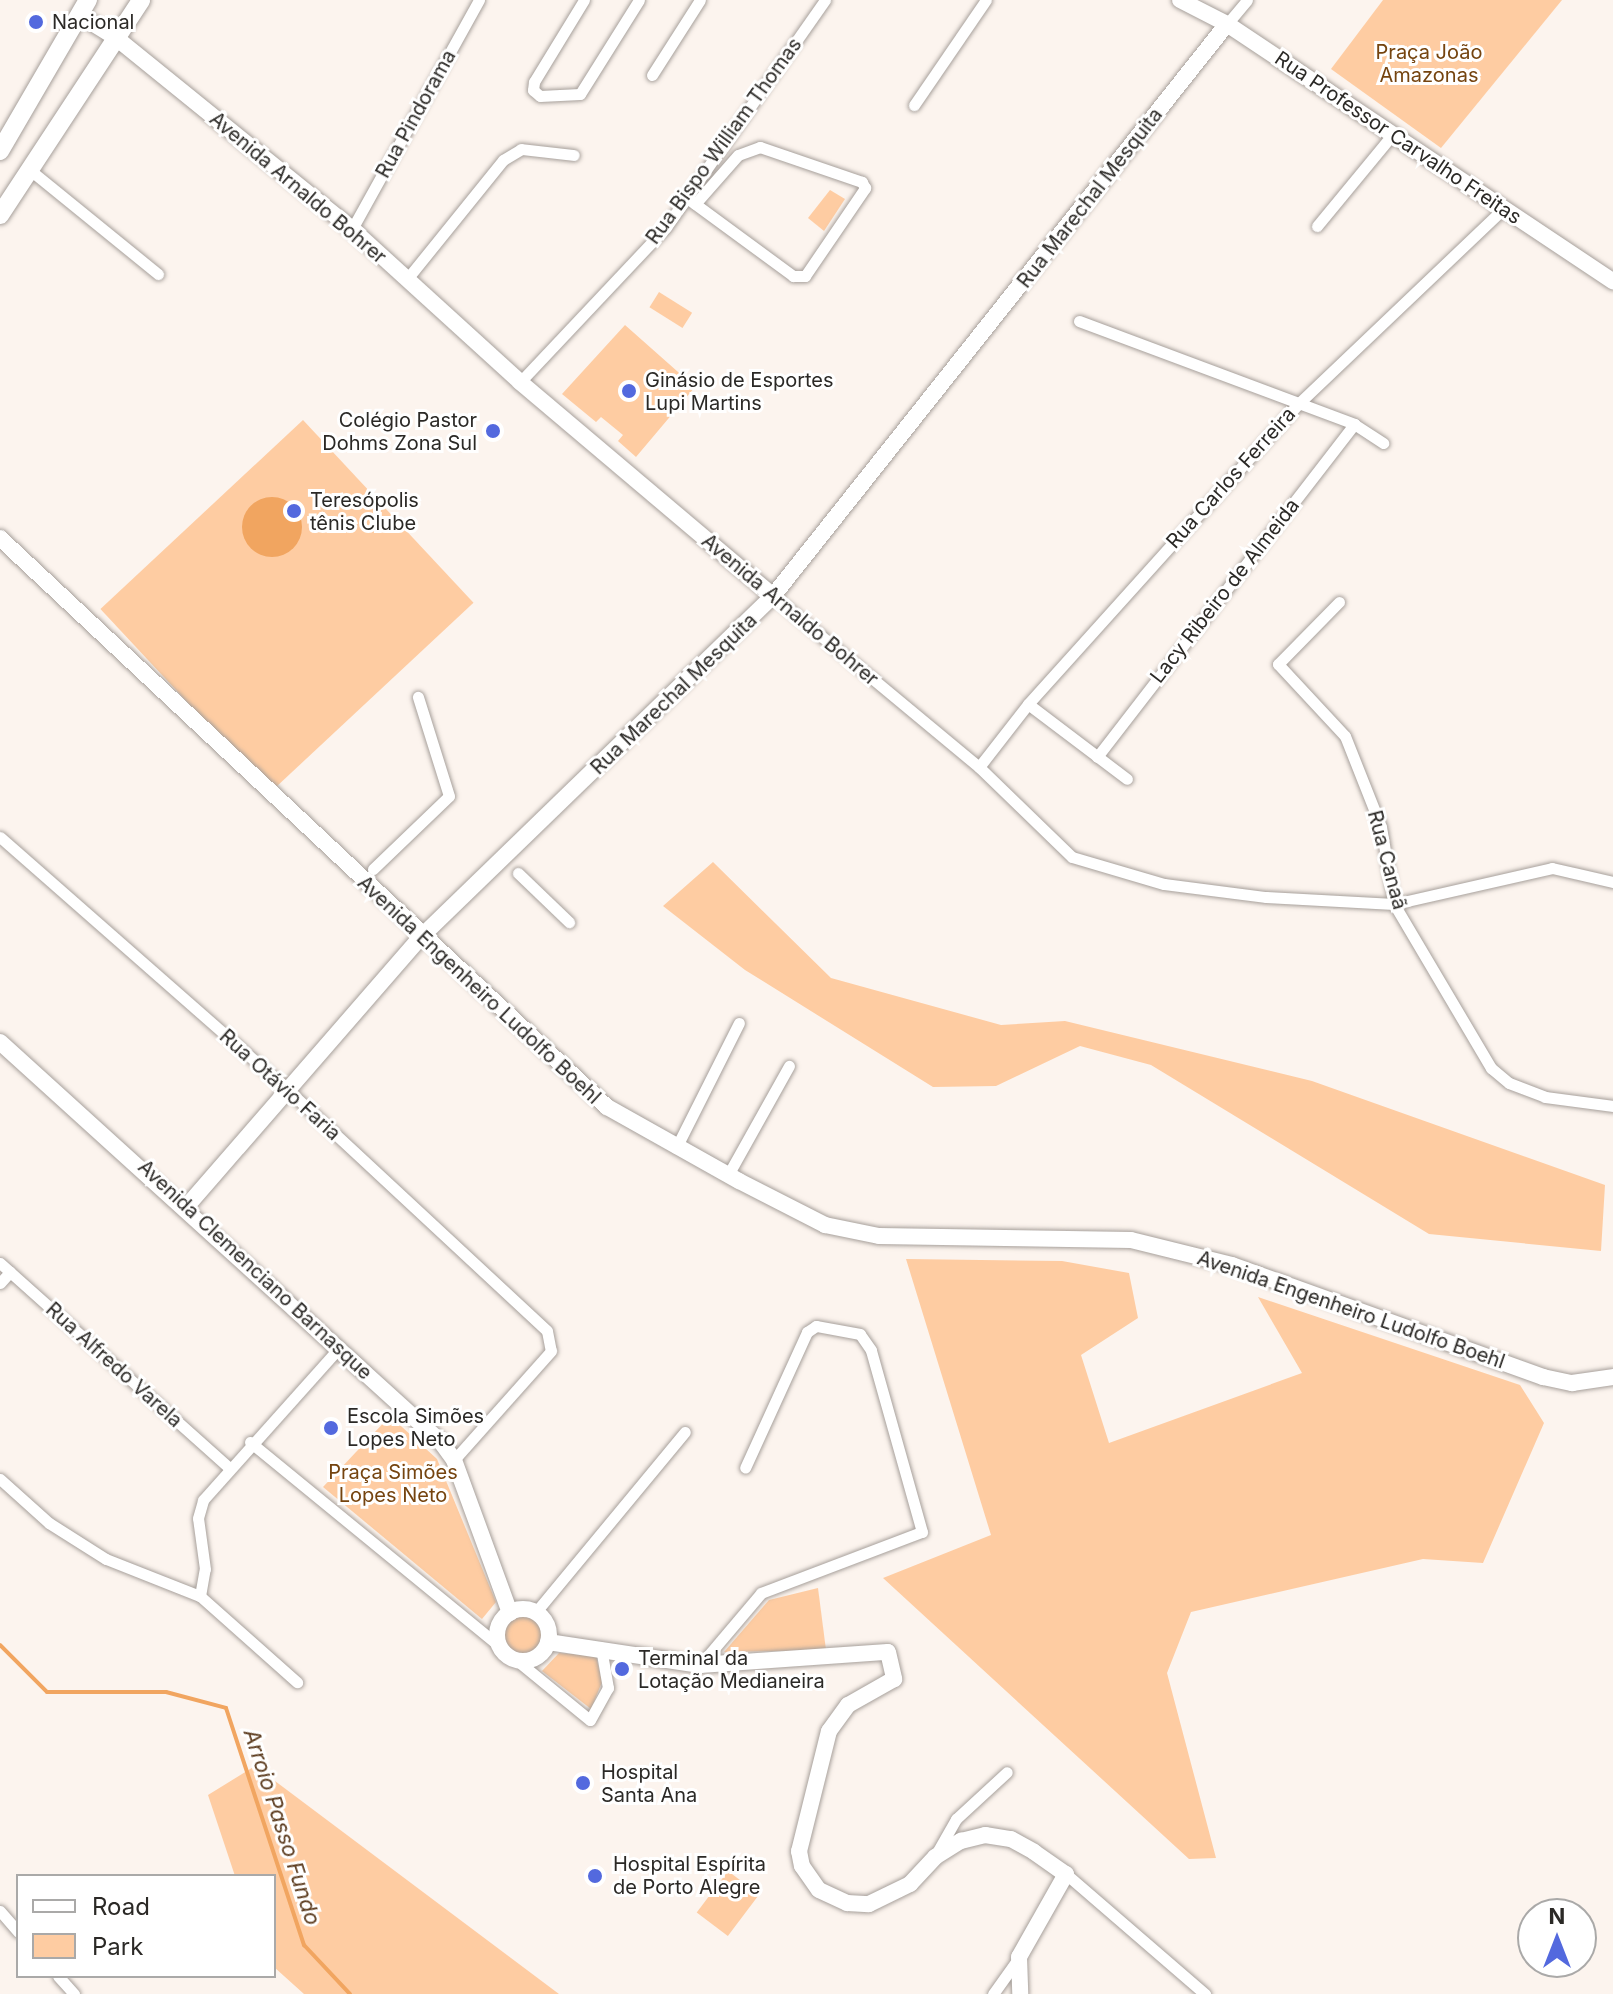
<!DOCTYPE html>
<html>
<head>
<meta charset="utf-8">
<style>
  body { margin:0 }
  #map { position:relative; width:1613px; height:1994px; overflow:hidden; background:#fcf4ee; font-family:Inter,sans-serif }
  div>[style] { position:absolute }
  .green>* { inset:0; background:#fecca2; transform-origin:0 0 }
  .round { border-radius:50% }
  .water>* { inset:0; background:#f1a560 }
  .stream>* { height:4px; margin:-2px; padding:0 2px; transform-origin:2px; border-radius:2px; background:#f1a560 }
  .roads { filter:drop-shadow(0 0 2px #a7a09b) drop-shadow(0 0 2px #a7a09b) }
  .street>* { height:11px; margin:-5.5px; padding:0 5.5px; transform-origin:5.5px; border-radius:5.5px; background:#fff }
  .secondary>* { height:16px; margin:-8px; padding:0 8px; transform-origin:8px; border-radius:8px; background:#fff }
  .secondary>.ring { margin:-8px; padding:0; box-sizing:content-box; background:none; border:16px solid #fff; border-radius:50% }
  .primary>* { height:18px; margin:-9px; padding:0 9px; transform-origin:9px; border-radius:9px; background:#fff }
  .dots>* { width:22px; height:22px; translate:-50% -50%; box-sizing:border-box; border:4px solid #fff; border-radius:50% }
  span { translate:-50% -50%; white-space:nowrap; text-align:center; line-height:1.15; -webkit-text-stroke:6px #fff; paint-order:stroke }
  .poi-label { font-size:20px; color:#2b2926 }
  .left { translate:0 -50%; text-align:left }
  .right { translate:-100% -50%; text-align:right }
  .park-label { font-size:20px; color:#75440f }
  .street-label { font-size:20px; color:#2b2926 }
  .water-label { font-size:22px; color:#5d3d20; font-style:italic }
  .legend { position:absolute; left:16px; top:1874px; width:260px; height:104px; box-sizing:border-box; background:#fff; border:2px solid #aaa9a8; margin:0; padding:10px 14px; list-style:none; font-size:24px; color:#2b2926 }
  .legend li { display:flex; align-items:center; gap:16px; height:40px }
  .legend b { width:40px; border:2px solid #aaa9a8 }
  .north { position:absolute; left:1517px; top:1898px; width:80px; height:80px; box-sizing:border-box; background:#fff; border:2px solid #aaa9a8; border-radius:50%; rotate:0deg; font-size:22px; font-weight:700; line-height:32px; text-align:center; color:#2b2926 }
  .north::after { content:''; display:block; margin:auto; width:28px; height:36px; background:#5369de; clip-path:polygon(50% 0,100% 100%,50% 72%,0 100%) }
</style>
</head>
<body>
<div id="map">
  <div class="green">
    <i style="clip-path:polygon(1383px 0,1562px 0,1441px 148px,1331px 69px)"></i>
    <i style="clip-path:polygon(830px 190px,845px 199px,824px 231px,808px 218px)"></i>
    <i style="left:659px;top:292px;width:39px;height:18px;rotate:32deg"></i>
    <i style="clip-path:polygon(625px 325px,695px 387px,636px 457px,618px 441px,623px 435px,601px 417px,596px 422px,562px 394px)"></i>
    <i style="left:303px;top:420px;width:250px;height:277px;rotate:47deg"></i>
    <i style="clip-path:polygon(713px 862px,831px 978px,1001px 1025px,1065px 1021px,1312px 1081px,1605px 1185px,1601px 1251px,1429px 1234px,1151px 1065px,1080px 1046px,996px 1086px,933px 1087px,745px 970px,663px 906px)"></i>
    <i style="clip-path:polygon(906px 1259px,1062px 1261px,1129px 1273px,1138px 1318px,1081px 1355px,1109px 1443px,1302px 1373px,1258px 1297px,1520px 1385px,1544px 1423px,1483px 1563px,1423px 1559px,1191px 1612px,1167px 1673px,1216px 1858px,1189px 1859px,883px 1578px,991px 1535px)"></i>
    <i style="clip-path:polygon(390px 1416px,437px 1459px,496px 1602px,482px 1619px,323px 1487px)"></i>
    <i style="clip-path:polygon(818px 1588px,826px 1650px,724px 1652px,769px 1600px)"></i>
    <i class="round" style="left:502px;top:1614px;width:42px;height:42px"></i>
    <i style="clip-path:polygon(559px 1653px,596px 1656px,602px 1682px,591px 1709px,542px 1671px)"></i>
    <i style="clip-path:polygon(255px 1766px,559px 1994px,304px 1994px,274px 1967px,274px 1876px,235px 1876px,208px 1795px)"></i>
    <i style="left:728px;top:1871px;width:39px;height:52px;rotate:37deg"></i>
  </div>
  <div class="water">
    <i class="round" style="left:242px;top:497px;width:60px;height:60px"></i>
  </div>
  <div class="stream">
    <i style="left:0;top:1645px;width:66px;rotate:45deg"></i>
    <i style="left:47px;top:1692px;width:119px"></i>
    <i style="left:166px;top:1692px;width:62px;rotate:14.9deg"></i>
    <i style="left:226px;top:1708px;width:250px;rotate:71.8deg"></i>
    <i style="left:304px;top:1945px;width:67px;rotate:46.8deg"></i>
  </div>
  <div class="roads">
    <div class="street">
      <i style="left:584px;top:0;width:96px;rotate:121.4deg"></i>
      <i style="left:534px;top:82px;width:8px;rotate:97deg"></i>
      <i style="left:533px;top:90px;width:9px;rotate:41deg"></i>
      <i style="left:540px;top:96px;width:40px;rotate:-2.9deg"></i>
      <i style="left:580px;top:94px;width:111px;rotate:-57.9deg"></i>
      <i style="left:1227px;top:24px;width:31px;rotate:-50deg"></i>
      <i style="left:652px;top:75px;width:89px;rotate:-57.4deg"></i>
      <i style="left:914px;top:105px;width:127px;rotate:-55.6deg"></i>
      <i style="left:30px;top:170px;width:165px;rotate:39.1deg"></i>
      <i style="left:687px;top:198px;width:132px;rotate:36.3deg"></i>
      <i style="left:793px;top:276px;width:12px"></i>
      <i style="left:805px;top:276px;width:107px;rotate:-55.7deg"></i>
      <i style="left:865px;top:188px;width:7px;rotate:-117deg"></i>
      <i style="left:862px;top:182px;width:108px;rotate:-161.1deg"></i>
      <i style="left:760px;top:147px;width:23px;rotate:160deg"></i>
      <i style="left:738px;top:155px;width:65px;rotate:131.3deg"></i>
      <i style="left:1317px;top:226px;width:118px;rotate:-50.5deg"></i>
      <i style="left:352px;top:229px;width:262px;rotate:-61deg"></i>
      <i style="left:407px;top:279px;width:153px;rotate:-51.1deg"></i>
      <i style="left:503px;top:160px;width:21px;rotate:-31deg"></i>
      <i style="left:521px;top:149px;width:53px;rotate:6.5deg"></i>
      <i style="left:1079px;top:321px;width:294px;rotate:20.5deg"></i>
      <i style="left:1354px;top:424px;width:35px;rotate:33deg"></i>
      <i style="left:520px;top:382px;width:213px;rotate:-46.7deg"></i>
      <i style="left:666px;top:227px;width:277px;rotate:-55deg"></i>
      <i style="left:773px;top:596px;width:268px;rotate:39.7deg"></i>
      <i style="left:979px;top:767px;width:129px;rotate:44.1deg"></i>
      <i style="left:1072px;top:857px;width:96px;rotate:16.4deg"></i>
      <i style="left:1164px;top:884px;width:103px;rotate:7.3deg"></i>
      <i style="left:1266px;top:897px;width:128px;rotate:3.1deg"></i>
      <i style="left:1394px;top:904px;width:162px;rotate:-12.8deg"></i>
      <i style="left:1552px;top:868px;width:63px;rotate:12.9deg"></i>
      <i style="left:1339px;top:602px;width:87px;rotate:134.5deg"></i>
      <i style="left:1278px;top:664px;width:98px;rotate:47.1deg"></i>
      <i style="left:1345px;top:736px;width:98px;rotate:68.4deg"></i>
      <i style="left:1381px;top:827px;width:78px;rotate:80.4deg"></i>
      <i style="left:1394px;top:904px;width:191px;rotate:59.4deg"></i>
      <i style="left:1491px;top:1068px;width:23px;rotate:40deg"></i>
      <i style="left:1509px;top:1083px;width:39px;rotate:21deg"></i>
      <i style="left:1545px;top:1097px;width:69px;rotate:7.5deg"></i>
      <i style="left:1028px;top:704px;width:124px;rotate:37.1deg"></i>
      <i style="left:1097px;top:757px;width:421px;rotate:-52.3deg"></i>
      <i style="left:979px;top:767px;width:80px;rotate:-52.1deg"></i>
      <i style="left:1028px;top:704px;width:402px;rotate:-48deg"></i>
      <i style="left:1297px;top:405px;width:284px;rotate:-43.6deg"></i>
      <i style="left:0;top:837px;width:385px;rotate:41.3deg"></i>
      <i style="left:289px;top:1091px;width:352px;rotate:42.9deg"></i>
      <i style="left:547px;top:1331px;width:20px;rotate:79deg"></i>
      <i style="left:551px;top:1351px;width:146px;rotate:131.7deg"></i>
      <i style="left:373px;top:869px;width:105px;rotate:-43.8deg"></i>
      <i style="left:449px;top:796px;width:104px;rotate:-107.4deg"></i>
      <i style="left:518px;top:873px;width:71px;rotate:43.9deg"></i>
      <i style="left:676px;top:1148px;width:140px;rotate:-63.3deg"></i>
      <i style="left:728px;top:1175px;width:125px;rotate:-60.8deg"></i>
      <i style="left:0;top:1263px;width:306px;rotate:41.8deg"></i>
      <i style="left:0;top:1283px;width:15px;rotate:-48deg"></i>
      <i style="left:250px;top:1442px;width:439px;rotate:39.3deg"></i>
      <i style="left:590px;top:1720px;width:37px;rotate:-61deg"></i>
      <i style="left:608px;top:1688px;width:41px;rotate:-99.9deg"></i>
      <i style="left:0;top:1479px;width:66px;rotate:41.9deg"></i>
      <i style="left:49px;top:1523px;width:67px;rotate:32.3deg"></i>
      <i style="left:106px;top:1559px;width:101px;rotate:21.5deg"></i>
      <i style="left:200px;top:1596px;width:130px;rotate:41.6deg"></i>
      <i style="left:200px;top:1596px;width:27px;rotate:-80deg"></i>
      <i style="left:205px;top:1569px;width:51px;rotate:-97.8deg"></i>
      <i style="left:198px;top:1518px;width:19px;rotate:-74deg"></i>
      <i style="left:203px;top:1500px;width:204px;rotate:-48.2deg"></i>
      <i style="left:535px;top:1613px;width:235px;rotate:-50.4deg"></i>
      <i style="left:700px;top:1665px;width:94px;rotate:-49.7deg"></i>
      <i style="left:761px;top:1593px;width:172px;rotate:-20.8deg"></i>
      <i style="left:922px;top:1532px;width:189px;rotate:-105.7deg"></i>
      <i style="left:871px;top:1350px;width:19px;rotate:-125deg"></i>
      <i style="left:860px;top:1334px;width:45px;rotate:-169.7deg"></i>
      <i style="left:816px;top:1326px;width:11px;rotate:146deg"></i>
      <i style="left:807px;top:1332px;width:149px;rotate:114.5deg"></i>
      <i style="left:935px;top:1856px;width:43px;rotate:-60.4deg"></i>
      <i style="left:956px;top:1819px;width:69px;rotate:-42.7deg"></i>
      <i style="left:1066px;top:1874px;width:184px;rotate:40.8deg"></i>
      <i style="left:0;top:1911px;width:28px;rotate:49deg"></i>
      <i style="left:58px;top:1976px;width:24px;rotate:48deg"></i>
      <i style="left:993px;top:1994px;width:43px;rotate:-54.5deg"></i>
    </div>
    <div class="secondary">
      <i style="left:1180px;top:0;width:53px;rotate:27.1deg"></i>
      <i style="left:1227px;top:24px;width:464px;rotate:33.7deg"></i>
      <i style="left:79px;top:15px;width:42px;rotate:31.4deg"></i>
      <i style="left:115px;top:37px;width:305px;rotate:39deg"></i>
      <i style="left:352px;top:229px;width:227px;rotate:42.3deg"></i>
      <i style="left:520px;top:382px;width:331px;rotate:40.2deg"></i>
      <i style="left:0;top:538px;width:832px;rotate:43.15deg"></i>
      <i style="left:607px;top:1107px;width:151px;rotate:29.3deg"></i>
      <i style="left:739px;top:1181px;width:97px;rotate:27.1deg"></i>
      <i style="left:825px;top:1225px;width:55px;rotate:11.5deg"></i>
      <i style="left:879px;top:1236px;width:252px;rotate:0.9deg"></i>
      <i style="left:1131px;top:1240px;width:104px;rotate:13.9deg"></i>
      <i style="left:1232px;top:1265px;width:331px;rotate:19.8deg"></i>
      <i style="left:1543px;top:1377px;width:30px;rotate:12deg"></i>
      <i style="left:1572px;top:1383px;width:41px;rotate:-8.3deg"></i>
      <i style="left:0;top:1042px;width:595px;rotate:42.21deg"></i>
      <i style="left:441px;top:1442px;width:22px;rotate:54deg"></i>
      <i style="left:454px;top:1460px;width:163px;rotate:69.9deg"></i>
      <i style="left:187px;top:1206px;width:357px;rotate:-49deg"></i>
      <i style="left:421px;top:937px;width:490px;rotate:-44.1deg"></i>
      <i style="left:773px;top:596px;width:730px;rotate:-51.56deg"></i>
      <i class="ring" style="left:497px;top:1609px;width:36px;height:36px"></i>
      <i style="left:548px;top:1642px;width:154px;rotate:8.6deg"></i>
      <i style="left:700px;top:1665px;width:188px;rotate:-4deg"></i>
      <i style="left:888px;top:1652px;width:28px;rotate:77deg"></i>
      <i style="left:894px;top:1679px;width:53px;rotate:150.5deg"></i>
      <i style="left:848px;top:1705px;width:32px;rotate:126deg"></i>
      <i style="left:829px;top:1731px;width:124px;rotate:104deg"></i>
      <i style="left:799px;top:1851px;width:15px;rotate:79deg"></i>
      <i style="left:802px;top:1866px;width:29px;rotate:55deg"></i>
      <i style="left:819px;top:1890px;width:31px;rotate:25deg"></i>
      <i style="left:847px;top:1903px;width:22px;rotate:3deg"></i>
      <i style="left:869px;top:1904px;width:46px;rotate:-26deg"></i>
      <i style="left:910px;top:1884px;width:37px;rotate:-47deg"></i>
      <i style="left:935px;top:1857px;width:31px;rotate:-32deg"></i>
      <i style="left:961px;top:1841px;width:25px;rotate:-14deg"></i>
      <i style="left:985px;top:1835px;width:26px;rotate:9deg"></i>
      <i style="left:1011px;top:1839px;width:26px;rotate:29deg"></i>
      <i style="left:1034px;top:1852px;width:39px;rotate:35deg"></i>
      <i style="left:1066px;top:1874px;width:95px;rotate:119.5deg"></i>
      <i style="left:1019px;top:1957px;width:37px;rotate:88deg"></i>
    </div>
    <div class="primary">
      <i style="left:0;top:151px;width:175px;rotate:-59.8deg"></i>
      <i style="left:0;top:215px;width:257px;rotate:-56.7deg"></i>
    </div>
  </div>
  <div class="dots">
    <i style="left:36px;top:22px;background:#5369de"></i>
    <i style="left:629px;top:391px;background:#5369de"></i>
    <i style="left:493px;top:431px;background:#5369de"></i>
    <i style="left:294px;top:511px;background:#5369de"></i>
    <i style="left:331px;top:1428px;background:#5369de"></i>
    <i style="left:622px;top:1669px;background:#5369de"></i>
    <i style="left:583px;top:1783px;background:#5369de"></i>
    <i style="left:595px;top:1876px;background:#5369de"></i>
  </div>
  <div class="poi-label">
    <span class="left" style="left:52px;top:22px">Nacional</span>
    <span class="left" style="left:645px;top:392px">Ginásio de Esportes<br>Lupi Martins</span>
    <span class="right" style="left:477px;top:432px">Colégio Pastor<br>Dohms Zona Sul</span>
    <span class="left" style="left:310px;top:512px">Teresópolis<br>tênis Clube</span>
    <span class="left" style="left:347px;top:1428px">Escola Simões<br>Lopes Neto</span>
    <span class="left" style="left:638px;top:1670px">Terminal da<br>Lotação Medianeira</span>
    <span class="left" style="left:601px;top:1784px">Hospital<br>Santa Ana</span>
    <span class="left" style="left:613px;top:1876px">Hospital Espírita<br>de Porto Alegre</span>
  </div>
  <div class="park-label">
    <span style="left:1429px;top:64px">Praça João<br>Amazonas</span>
    <span style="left:393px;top:1484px">Praça Simões<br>Lopes Neto</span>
  </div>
  <div class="street-label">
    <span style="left:416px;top:114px;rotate:-61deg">Rua Pindorama</span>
    <span style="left:1398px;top:138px;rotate:34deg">Rua Professor Carvalho Freitas</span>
    <span style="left:724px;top:141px;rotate:-54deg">Rua Bispo William Thomas</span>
    <span style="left:298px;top:188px;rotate:40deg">Avenida Arnaldo Bohrer</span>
    <span style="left:1090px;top:198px;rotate:-52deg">Rua Marechal Mesquita</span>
    <span style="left:1231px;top:478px;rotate:-48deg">Rua Carlos Ferreira</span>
    <span style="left:1225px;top:591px;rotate:-52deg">Lacy Ribeiro de Almeida</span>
    <span style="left:790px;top:610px;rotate:40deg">Avenida Arnaldo Bohrer</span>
    <span style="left:674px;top:694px;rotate:-44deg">Rua Marechal Mesquita</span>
    <span style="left:1387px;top:860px;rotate:75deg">Rua Canaã</span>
    <span style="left:479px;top:990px;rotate:43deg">Avenida Engenheiro Ludolfo Boehl</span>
    <span style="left:280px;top:1085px;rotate:42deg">Rua Otávio Faria</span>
    <span style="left:255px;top:1270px;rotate:43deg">Avenida Clemenciano Barnasque</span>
    <span style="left:1351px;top:1310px;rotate:19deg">Avenida Engenheiro Ludolfo Boehl</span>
    <span style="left:114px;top:1365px;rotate:42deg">Rua Alfredo Varela</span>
  </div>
  <div class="water-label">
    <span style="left:282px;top:1827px;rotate:72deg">Arroio Passo Fundo</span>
  </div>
  <ul class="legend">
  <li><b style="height:10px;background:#fff"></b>Road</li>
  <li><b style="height:22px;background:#fecca2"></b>Park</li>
  </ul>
  <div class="north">N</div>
</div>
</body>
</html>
